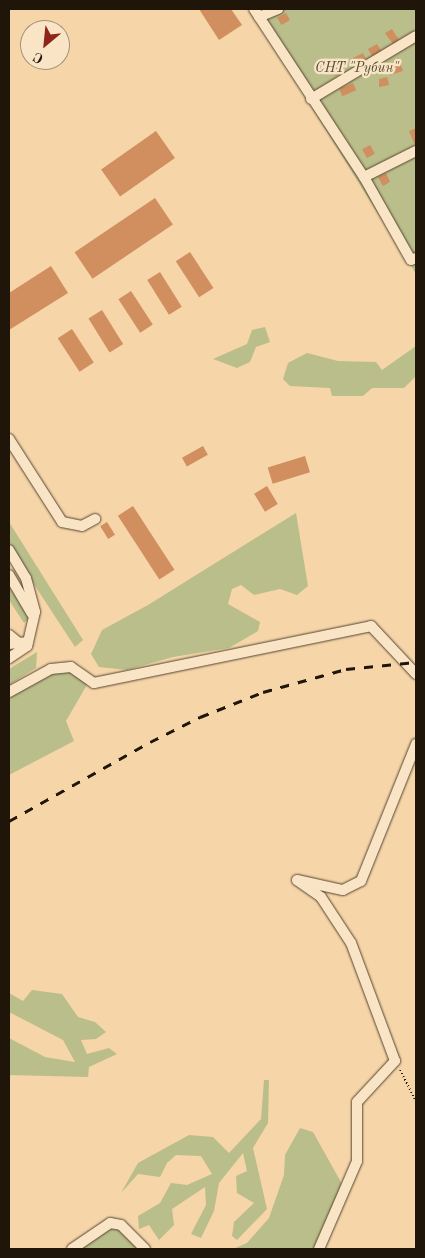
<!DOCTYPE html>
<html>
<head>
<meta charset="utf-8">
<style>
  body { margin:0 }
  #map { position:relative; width:425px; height:1258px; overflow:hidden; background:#f6d5a8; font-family:"Old Standard TT",serif }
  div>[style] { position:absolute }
  .green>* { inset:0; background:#babe8a }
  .building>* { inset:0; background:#d18e5f; transform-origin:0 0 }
  .path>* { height:2px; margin-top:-1px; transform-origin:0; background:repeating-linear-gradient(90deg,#1f1509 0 1px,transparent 0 3.5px) }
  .roads { filter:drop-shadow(0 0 1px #554531) drop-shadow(0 0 1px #554531) }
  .minor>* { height:10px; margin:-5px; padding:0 5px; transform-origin:5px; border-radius:5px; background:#f9e4c6 }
  .rail>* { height:2.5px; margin-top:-1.25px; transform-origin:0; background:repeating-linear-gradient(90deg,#1f1509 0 9px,transparent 0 18px) }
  span { translate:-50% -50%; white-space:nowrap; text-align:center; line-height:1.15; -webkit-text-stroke:4.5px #f9e4c6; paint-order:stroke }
  .park-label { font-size:14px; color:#555036; font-style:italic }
  .frame { position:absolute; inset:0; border:10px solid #1f1509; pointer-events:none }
  .north { position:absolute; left:20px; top:20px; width:50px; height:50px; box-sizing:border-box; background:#f9e4c6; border:1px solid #a2917a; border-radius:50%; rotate:208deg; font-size:14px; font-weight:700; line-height:20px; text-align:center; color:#1f1509 }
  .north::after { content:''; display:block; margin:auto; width:18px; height:22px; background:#8f2418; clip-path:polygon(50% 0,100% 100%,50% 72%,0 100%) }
</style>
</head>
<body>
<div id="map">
  <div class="green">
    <i style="clip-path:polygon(250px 9px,416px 9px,416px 274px)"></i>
    <i style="clip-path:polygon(265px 327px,270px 342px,256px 347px,250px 362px,237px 368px,213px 359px,247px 344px,252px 330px)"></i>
    <i style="clip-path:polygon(416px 346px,416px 376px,404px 388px,372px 388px,363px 396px,332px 396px,330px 388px,290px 386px,283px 379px,288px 363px,307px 353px,338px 361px,376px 362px,382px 370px)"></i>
    <i style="clip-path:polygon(296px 513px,308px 586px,297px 595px,280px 589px,254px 595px,241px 585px,232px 589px,228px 604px,260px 622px,258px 631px,229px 648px,173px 657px,127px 670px,99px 667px,91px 654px,102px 630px,148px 605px)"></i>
    <i style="clip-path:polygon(9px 522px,83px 640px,75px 647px,9px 546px)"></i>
    <i style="clip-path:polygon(9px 580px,32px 616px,24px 623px,9px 600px)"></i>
    <i style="clip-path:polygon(37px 652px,36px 668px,9px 685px,9px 669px)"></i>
    <i style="clip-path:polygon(62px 668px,82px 672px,88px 683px,66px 721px,74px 741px,9px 775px,9px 698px)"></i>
    <i style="clip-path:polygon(32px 990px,62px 994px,78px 1017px,95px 1022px,106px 1032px,96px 1039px,81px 1040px,87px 1054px,109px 1048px,117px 1054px,89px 1067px,88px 1077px,9px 1075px,9px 1038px,45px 1057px,75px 1062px,63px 1040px,9px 1012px,9px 993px,23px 1001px)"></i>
    <i style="clip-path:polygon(264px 1080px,269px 1080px,268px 1123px,253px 1148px,267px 1209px,237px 1240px,232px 1236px,234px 1222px,254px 1203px,237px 1193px,236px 1176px,247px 1171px,243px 1153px,219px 1183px,214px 1211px,201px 1238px,191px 1234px,206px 1205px,205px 1187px,172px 1209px,174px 1225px,159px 1240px,149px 1225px,139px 1229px,138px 1216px,160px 1203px,171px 1183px,187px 1185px,212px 1174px,201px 1156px,176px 1155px,167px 1163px,160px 1177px,138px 1174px,121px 1193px,138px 1163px,189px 1135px,213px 1137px,229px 1153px,261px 1119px)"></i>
    <i style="clip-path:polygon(300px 1128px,313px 1132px,342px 1184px,319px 1249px,233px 1249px,247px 1243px,269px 1218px,284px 1175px,285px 1155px)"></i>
    <i style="clip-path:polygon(121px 1226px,145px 1249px,75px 1249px,108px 1227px)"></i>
  </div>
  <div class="building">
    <i style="clip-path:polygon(199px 9px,231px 9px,242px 25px,219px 40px)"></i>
    <i style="left:286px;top:13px;width:8px;height:10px;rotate:60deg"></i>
    <i style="clip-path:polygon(392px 29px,399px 40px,393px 44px,385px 33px)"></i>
    <i style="clip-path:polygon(377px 44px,382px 52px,372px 56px,368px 49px)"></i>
    <i style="clip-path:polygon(363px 53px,366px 59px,357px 65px,353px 58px)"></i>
    <i style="clip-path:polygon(398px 58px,403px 71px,390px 75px,387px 67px)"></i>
    <i style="left:339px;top:64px;width:9px;height:9px;rotate:63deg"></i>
    <i style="clip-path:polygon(387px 77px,389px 85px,379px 87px,379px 79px)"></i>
    <i style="left:353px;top:83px;width:8px;height:15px;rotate:67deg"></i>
    <i style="clip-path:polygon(416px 128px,416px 148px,409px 131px)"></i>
    <i style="left:156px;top:131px;width:33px;height:67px;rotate:55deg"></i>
    <i style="left:370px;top:145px;width:10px;height:9px;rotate:61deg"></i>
    <i style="clip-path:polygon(386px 173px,390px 182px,383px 186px,378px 177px)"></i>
    <i style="left:155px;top:198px;width:32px;height:97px;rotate:56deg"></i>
    <i style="left:190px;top:252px;width:43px;height:17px;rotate:57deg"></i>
    <i style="clip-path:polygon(51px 266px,68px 293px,9px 330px,9px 293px)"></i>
    <i style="left:160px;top:272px;width:41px;height:15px;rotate:58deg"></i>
    <i style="left:131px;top:291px;width:40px;height:15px;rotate:57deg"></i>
    <i style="left:102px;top:310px;width:40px;height:16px;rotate:58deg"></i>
    <i style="left:72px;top:329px;width:40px;height:17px;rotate:57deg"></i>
    <i style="left:203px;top:446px;width:10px;height:24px;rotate:61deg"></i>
    <i style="left:305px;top:456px;width:17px;height:39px;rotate:73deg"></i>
    <i style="left:267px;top:486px;width:21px;height:15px;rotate:59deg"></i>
    <i style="left:133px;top:506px;width:76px;height:18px;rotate:57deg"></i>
    <i style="left:107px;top:522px;width:15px;height:8px;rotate:58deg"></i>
  </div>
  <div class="path">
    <i style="left:400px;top:1070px;width:36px;rotate:63deg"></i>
  </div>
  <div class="roads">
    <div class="minor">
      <i style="left:254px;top:9px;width:201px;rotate:56.8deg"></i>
      <i style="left:364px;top:177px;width:95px;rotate:60.5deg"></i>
      <i style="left:411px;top:260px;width:5px;rotate:-22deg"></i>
      <i style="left:259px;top:17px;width:21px;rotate:-23deg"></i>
      <i style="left:311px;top:99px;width:122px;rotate:-31deg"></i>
      <i style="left:364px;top:177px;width:58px;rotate:-26.6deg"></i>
      <i style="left:9px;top:439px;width:98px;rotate:57.4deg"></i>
      <i style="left:62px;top:522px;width:20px;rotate:11deg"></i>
      <i style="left:82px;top:526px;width:15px;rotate:-28deg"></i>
      <i style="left:9px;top:550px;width:33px;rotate:59deg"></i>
      <i style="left:26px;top:578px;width:35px;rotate:75deg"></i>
      <i style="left:35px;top:612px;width:35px;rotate:103deg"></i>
      <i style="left:27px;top:646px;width:22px;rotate:146deg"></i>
      <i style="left:9px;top:575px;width:45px;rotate:59.5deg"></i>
      <i style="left:9px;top:635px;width:13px;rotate:39deg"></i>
      <i style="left:9px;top:644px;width:19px;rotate:-6deg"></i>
      <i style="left:9px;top:692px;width:48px;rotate:-28.7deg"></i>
      <i style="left:51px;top:669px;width:20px;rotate:-6deg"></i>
      <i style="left:71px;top:667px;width:28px;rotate:35deg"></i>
      <i style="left:94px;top:683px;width:283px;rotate:-11.6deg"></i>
      <i style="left:371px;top:626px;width:66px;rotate:46.8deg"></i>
      <i style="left:72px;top:1249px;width:46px;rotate:-34.4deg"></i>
      <i style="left:110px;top:1223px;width:11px;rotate:10deg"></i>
      <i style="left:121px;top:1225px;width:34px;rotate:45deg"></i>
      <i style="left:319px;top:1249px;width:96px;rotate:-66.6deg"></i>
      <i style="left:357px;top:1161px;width:59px;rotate:-90deg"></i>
      <i style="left:357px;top:1102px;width:56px;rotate:-47.2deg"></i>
      <i style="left:395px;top:1061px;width:126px;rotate:-110.4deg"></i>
      <i style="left:351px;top:943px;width:55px;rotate:-123.1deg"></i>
      <i style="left:321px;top:897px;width:29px;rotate:-145deg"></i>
      <i style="left:297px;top:880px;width:47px;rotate:12.3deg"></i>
      <i style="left:343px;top:890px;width:20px;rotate:-27deg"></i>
      <i style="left:361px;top:881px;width:148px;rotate:-68.1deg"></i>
    </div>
  </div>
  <div class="rail">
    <i style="left:9px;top:821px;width:162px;rotate:-29.3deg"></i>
    <i style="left:150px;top:742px;width:56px;rotate:-26.6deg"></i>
    <i style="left:200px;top:717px;width:68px;rotate:-21.6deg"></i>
    <i style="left:263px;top:692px;width:86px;rotate:-15.5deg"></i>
    <i style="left:346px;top:669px;width:70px;rotate:-5.7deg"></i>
  </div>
  <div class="park-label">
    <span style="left:357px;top:68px">СНТ "Рубин"</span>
  </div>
  <div class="frame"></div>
  <div class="north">С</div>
</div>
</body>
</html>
